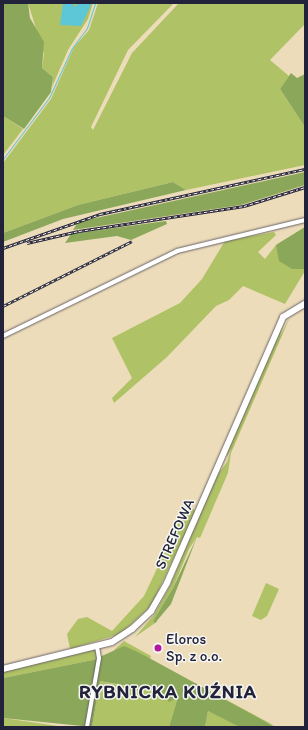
<!DOCTYPE html>
<html>
<head>
<meta charset="utf-8">
<style>
  body { margin:0 }
  #map { position:relative; width:308px; height:730px; overflow:hidden; background:#eddcba; font-family:Itim,sans-serif }
  div>[style] { position:absolute }
  .green>* { inset:0; background:#afc265 }
  .forest>* { inset:0; background:#8ba85a }
  .water>* { inset:0; background:#5dc7d7 }
  .stream>* { height:1px; margin:-0.5px; padding:0 0.5px; transform-origin:0.5px; border-radius:0.5px; background:#5dc7d7 }
  .roads { filter:drop-shadow(0 0 1px #696367) drop-shadow(0 0 1px #696367) }
  .street>* { height:4px; margin:-2px; padding:0 2px; transform-origin:2px; border-radius:2px; background:#fff }
  .secondary>* { height:5.5px; margin:-2.75px; padding:0 2.75px; transform-origin:2.75px; border-radius:2.75px; background:#fff }
  .rail>* { height:2.5px; margin-top:-1.25px; transform-origin:0; background:repeating-linear-gradient(90deg,#f6f6f2 0 3px,#22223b 0 6px); box-sizing:border-box; border-block:1px solid #22223b }
  .dots>* { width:11px; height:11px; translate:-50% -50%; box-sizing:border-box; border:2px solid #f6f6f2; border-radius:50% }
  span { translate:-50% -50%; white-space:nowrap; text-align:center; line-height:1.15; -webkit-text-stroke:3px #f6f6f2; paint-order:stroke }
  .street-label { font-size:15px; color:#22223b }
  .poi-label { font-size:15px; color:#22223b }
  .left { translate:0 -50%; text-align:left }
  .district-label { font-size:19px; color:#22223b; font-weight:700; letter-spacing:1px }
  .frame { position:absolute; inset:0; border:4px solid #22223b; pointer-events:none }
</style>
</head>
<body>
<div id="map">
  <div class="green">
    <i style="clip-path:polygon(28px 3px,93px 3px,88px 19px,68px 50px,52px 87px,53px 77px,42px 68px,44px 54px)"></i>
    <i style="clip-path:polygon(98px 3px,174px 3px,128px 50px,91px 127px,93px 130px,132px 53px,179px 3px,305px 3px,305px 24px,270px 60px,289px 76px,280px 89px,305px 127px,305px 165px,186px 190px,173px 182px,78px 205px,3px 233px,3px 163px,51px 99px,74px 47px,89px 30px)"></i>
    <i style="clip-path:polygon(3px 116px,23px 129px,3px 155px)"></i>
    <i style="clip-path:polygon(305px 227px,305px 271px,285px 304px,243px 286px,229px 300px,216px 306px,167px 357px,114px 403px,112px 398px,132px 378px,112px 338px,180px 303px,202px 279px,225px 241px,274px 232px,276px 235px,258px 252px,265px 259px,276px 245px)"></i>
    <i style="clip-path:polygon(290px 317px,231px 453px,228px 473px,200px 538px,197px 537px,189px 549px,173px 588px,153px 621px,158px 621px,135px 637px,154px 615px,170px 586px,216px 477px,227px 462px,231px 449px,227px 457px,227px 453px,284px 321px,280px 336px)"></i>
    <i style="clip-path:polygon(187px 505px,196px 511px,151px 606px,120px 634px,70px 649px,67px 634px,78px 619px,87px 617px,112px 631px,144px 596px)"></i>
    <i style="clip-path:polygon(266px 583px,279px 589px,267px 616px,261px 620px,252px 616px)"></i>
    <i style="clip-path:polygon(124px 641px,151px 656px,150px 659px,277px 727px,249px 715px,158px 665px,140px 653px,114px 650px)"></i>
    <i style="clip-path:polygon(96px 649px,97px 657px,93px 660px,3px 678px,3px 671px)"></i>
    <i style="clip-path:polygon(100px 681px,178px 697px,169px 727px,92px 727px)"></i>
    <i style="clip-path:polygon(208px 711px,234px 722px,240px 727px,205px 727px)"></i>
    <i style="clip-path:polygon(3px 718px,65px 727px,3px 727px)"></i>
  </div>
  <div class="forest">
    <i style="clip-path:polygon(3px 3px,28px 3px,30px 18px,44px 42px,42px 68px,53px 77px,51px 92px,24px 129px,3px 116px)"></i>
    <i style="clip-path:polygon(291px 73px,297px 78px,305px 74px,305px 127px,280px 89px)"></i>
    <i style="clip-path:polygon(305px 172px,305px 185px,241px 205px,73px 230px,78px 222px)"></i>
    <i style="clip-path:polygon(173px 182px,186px 190px,63px 219px,3px 242px,3px 233px,78px 205px)"></i>
    <i style="clip-path:polygon(166px 221px,167px 224px,131px 240px,117px 236px,65px 243px,71px 234px)"></i>
    <i style="clip-path:polygon(305px 227px,305px 269px,292px 269px,279px 261px,276px 245px)"></i>
    <i style="clip-path:polygon(197px 537px,171px 604px,155px 623px,153px 621px,173px 588px)"></i>
    <i style="clip-path:polygon(124px 646px,140px 653px,275px 727px,240px 727px,208px 711px,205px 727px,169px 727px,178px 697px,169px 702px,160px 692px,100px 681px,92px 727px,3px 718px,3px 678px,93px 660px)"></i>
  </div>
  <div class="water">
    <i style="clip-path:polygon(63px 3px,72px 3px,75px 7px,78px 3px,92px 3px,81px 26px,60px 25px)"></i>
  </div>
  <div class="stream">
    <i style="left:3px;top:159px;width:76px;rotate:-53deg"></i>
    <i style="left:49px;top:98px;width:55px;rotate:-65.3deg"></i>
    <i style="left:72px;top:48px;width:25px;rotate:-53deg"></i>
    <i style="left:87px;top:28px;width:26px;rotate:-72deg"></i>
  </div>
  <div class="roads">
    <div class="street">
      <i style="left:3px;top:336px;width:194px;rotate:-26deg"></i>
      <i style="left:177px;top:251px;width:132px;rotate:-13.6deg"></i>
      <i style="left:87px;top:727px;width:70px;rotate:-80.1deg"></i>
      <i style="left:99px;top:658px;width:11px;rotate:-100deg"></i>
    </div>
    <div class="secondary">
      <i style="left:3px;top:669px;width:112px;rotate:-13.9deg"></i>
      <i style="left:112px;top:642px;width:24px;rotate:-33deg"></i>
      <i style="left:132px;top:629px;width:26px;rotate:-43deg"></i>
      <i style="left:151px;top:611px;width:32px;rotate:-60deg"></i>
      <i style="left:167px;top:583px;width:290px;rotate:-66.4deg"></i>
      <i style="left:283px;top:317px;width:26px;rotate:-31deg"></i>
    </div>
  </div>
  <div class="rail">
    <i style="left:27px;top:243px;width:53px;rotate:-13deg"></i>
    <i style="left:79px;top:231px;width:167px;rotate:-8.6deg"></i>
    <i style="left:244px;top:206px;width:64px;rotate:-17.3deg"></i>
    <i style="left:3px;top:248px;width:103px;rotate:-19.3deg"></i>
    <i style="left:100px;top:214px;width:210px;rotate:-12.4deg"></i>
    <i style="left:3px;top:306px;width:144px;rotate:-26.7deg"></i>
  </div>
  <div class="dots">
    <i style="left:158px;top:648px;background:#b5179e"></i>
  </div>
  <div class="street-label">
    <span style="left:175px;top:534px;rotate:-66deg">STREFOWA</span>
  </div>
  <div class="poi-label">
    <span class="left" style="left:166px;top:648px">Eloros<br>Sp. z o.o.</span>
  </div>
  <div class="district-label">
    <span style="left:168px;top:692px">RYBNICKA KUŹNIA</span>
  </div>
  <div class="frame"></div>
</div>
</body>
</html>
